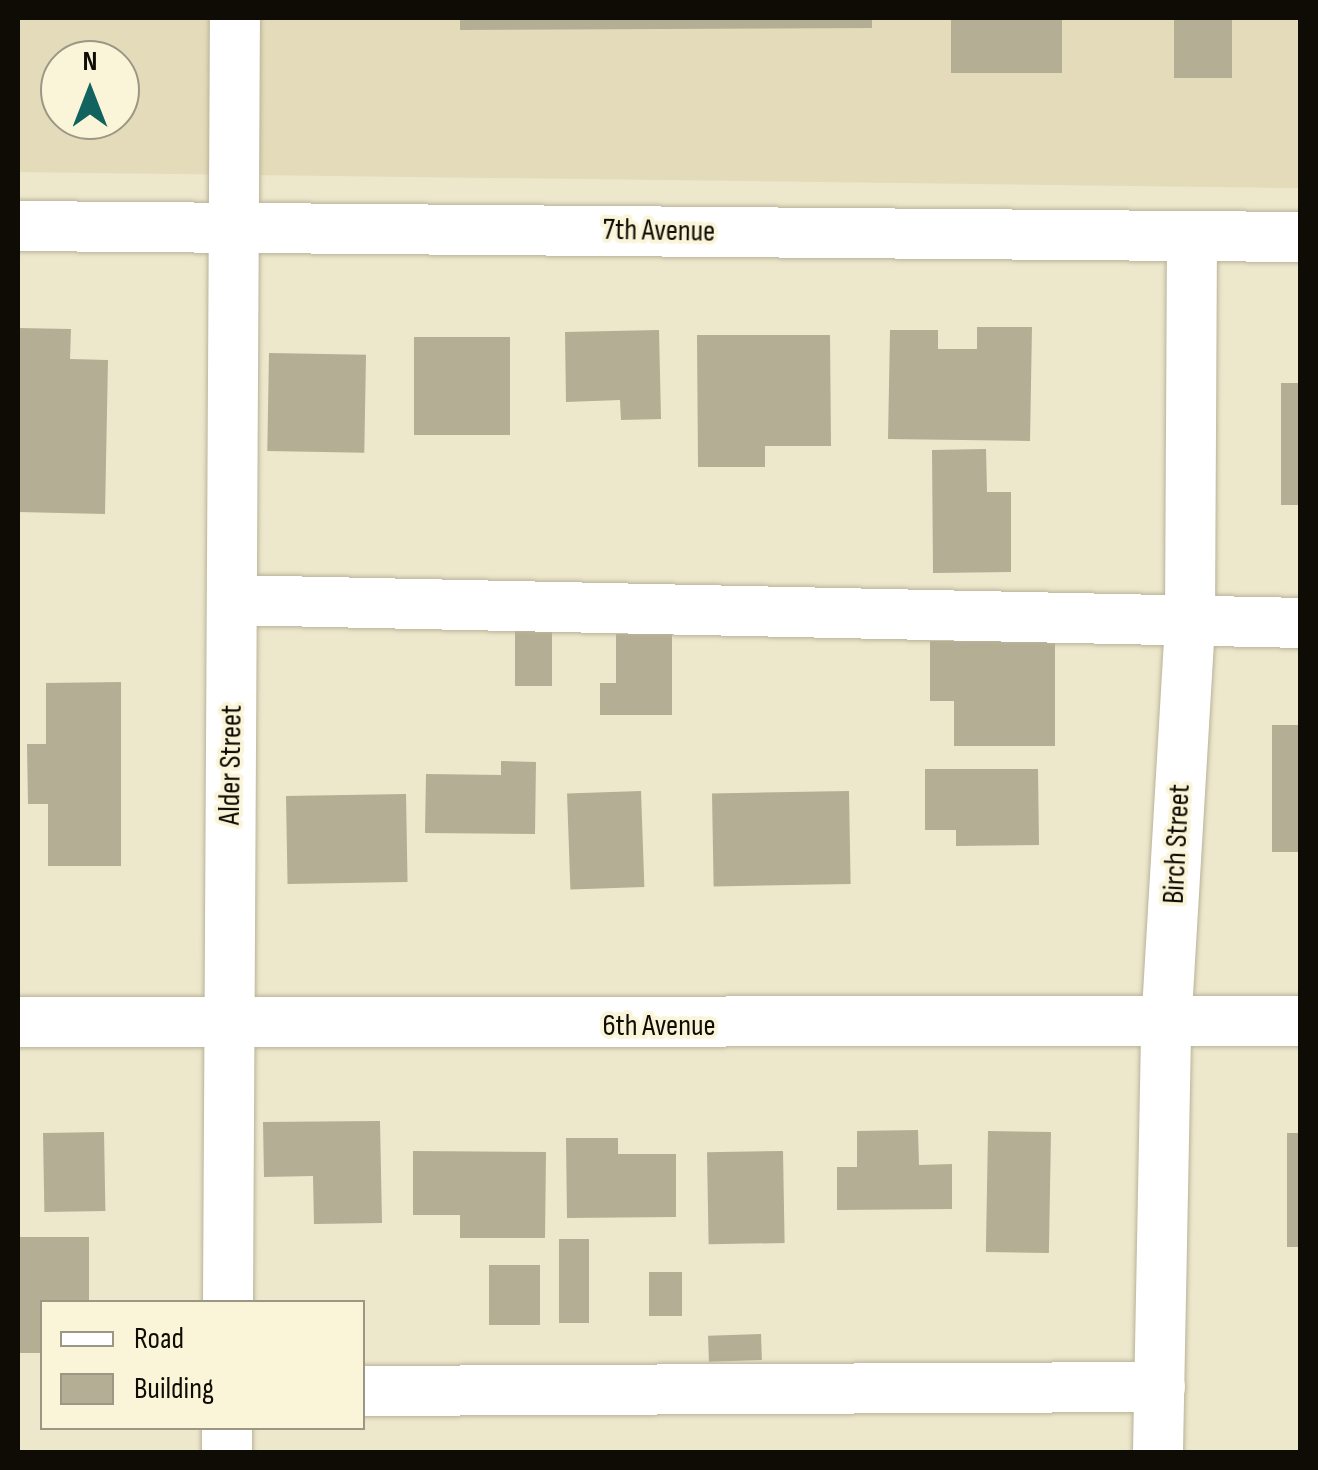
<!DOCTYPE html>
<html>
<head>
<meta charset="utf-8">
<style>
  body { margin:0 }
  #map { position:relative; width:1318px; height:1470px; overflow:hidden; background:#ede7cc; font-family:"Sofia Sans Condensed",sans-serif }
  div>[style] { position:absolute }
  .built>* { inset:0; background:#e3dbb9 }
  .building>* { inset:0; background:#b4ae94; transform-origin:0 0 }
  .roads { filter:drop-shadow(0 0 2px #b9b399) drop-shadow(0 0 2px #b9b399) }
  .minor>* { height:50px; margin:-25px; padding:0 25px; transform-origin:25px; border-radius:25px; background:#fff }
  span { translate:-50% -50%; white-space:nowrap; text-align:center; line-height:1.15; -webkit-text-stroke:8px #faf4d9; paint-order:stroke }
  .street-label { font-size:30px; color:#0e0c04 }
  .frame { position:absolute; inset:0; border:20px solid #0e0c04; pointer-events:none }
  .legend { position:absolute; left:40px; top:1300px; width:325px; height:130px; box-sizing:border-box; background:#faf4d9; border:2px solid #9c9784; margin:0; padding:12px 18px; list-style:none; font-size:30px; color:#0e0c04 }
  .legend li { display:flex; align-items:center; gap:20px; height:50px }
  .legend b { width:50px; border:2px solid #9c9784 }
  .north { position:absolute; left:40px; top:40px; width:100px; height:100px; box-sizing:border-box; background:#faf4d9; border:2px solid #9c9784; border-radius:50%; rotate:0deg; font-size:28px; font-weight:700; line-height:40px; text-align:center; color:#0e0c04 }
  .north::after { content:''; display:block; margin:auto; width:35px; height:45px; background:#12625f; clip-path:polygon(50% 0,100% 100%,50% 72%,0 100%) }
</style>
</head>
<body>
<div id="map">
  <div class="built">
    <i style="clip-path:polygon(evenodd,18px 18px,1300px 18px,1300px 188px,18px 172px,18px 18px,60px 60px,120px 60px,120px 120px,60px 120px,60px 60px)"></i>
  </div>
  <div class="building">
    <i style="clip-path:polygon(460px 18px,872px 18px,872px 28px,460px 30px)"></i>
    <i style="left:951px;top:18px;width:111px;height:55px"></i>
    <i style="left:1174px;top:18px;width:58px;height:60px"></i>
    <i style="clip-path:polygon(977px 327px,1032px 327px,1030px 441px,888px 439px,890px 330px,938px 330px,938px 349px,977px 349px)"></i>
    <i style="clip-path:polygon(18px 328px,71px 329px,70px 359px,108px 360px,105px 514px,18px 512px)"></i>
    <i style="clip-path:polygon(659px 330px,661px 419px,621px 420px,620px 400px,566px 402px,565px 332px)"></i>
    <i style="clip-path:polygon(697px 335px,830px 335px,831px 446px,765px 446px,765px 467px,698px 467px)"></i>
    <i style="left:414px;top:337px;width:96px;height:98px"></i>
    <i style="left:269px;top:353px;width:97px;height:98px;rotate:1deg"></i>
    <i style="left:1281px;top:383px;width:19px;height:122px"></i>
    <i style="clip-path:polygon(986px 449px,987px 492px,1011px 492px,1011px 572px,933px 573px,932px 450px)"></i>
    <i style="left:515px;top:626px;width:37px;height:60px"></i>
    <i style="clip-path:polygon(616px 634px,672px 634px,672px 715px,600px 715px,600px 683px,616px 683px)"></i>
    <i style="clip-path:polygon(930px 641px,1055px 641px,1055px 746px,954px 746px,954px 701px,930px 701px)"></i>
    <i style="clip-path:polygon(121px 682px,121px 866px,48px 866px,48px 804px,28px 804px,27px 744px,46px 744px,46px 683px)"></i>
    <i style="left:1272px;top:725px;width:28px;height:127px"></i>
    <i style="clip-path:polygon(501px 761px,536px 762px,535px 834px,425px 833px,426px 774px,501px 775px)"></i>
    <i style="clip-path:polygon(925px 769px,1038px 769px,1039px 845px,956px 846px,956px 830px,925px 830px)"></i>
    <i style="left:641px;top:791px;width:96px;height:74px;rotate:88deg"></i>
    <i style="left:849px;top:791px;width:93px;height:137px;rotate:89deg"></i>
    <i style="left:406px;top:794px;width:88px;height:120px;rotate:89deg"></i>
    <i style="clip-path:polygon(380px 1121px,382px 1223px,314px 1224px,313px 1176px,264px 1177px,263px 1122px)"></i>
    <i style="clip-path:polygon(918px 1130px,919px 1165px,952px 1164px,952px 1209px,837px 1210px,837px 1167px,857px 1167px,857px 1131px)"></i>
    <i style="left:988px;top:1131px;width:63px;height:121px;rotate:1deg"></i>
    <i style="left:104px;top:1132px;width:79px;height:61px;rotate:89deg"></i>
    <i style="left:1287px;top:1133px;width:13px;height:114px"></i>
    <i style="clip-path:polygon(566px 1138px,618px 1138px,618px 1154px,676px 1154px,676px 1217px,567px 1218px)"></i>
    <i style="clip-path:polygon(413px 1151px,546px 1152px,545px 1238px,460px 1238px,460px 1215px,413px 1215px)"></i>
    <i style="left:783px;top:1151px;width:92px;height:76px;rotate:89deg"></i>
    <i style="clip-path:polygon(19px 1237px,89px 1237px,89px 1302px,42px 1302px,42px 1353px,18px 1353px)"></i>
    <i style="left:559px;top:1239px;width:30px;height:84px"></i>
    <i style="left:489px;top:1265px;width:51px;height:60px"></i>
    <i style="left:649px;top:1272px;width:33px;height:44px"></i>
    <i style="left:761px;top:1334px;width:26px;height:53px;rotate:88deg"></i>
  </div>
  <div class="roads">
    <div class="minor">
      <i style="left:18px;top:226px;width:1282px;rotate:0.49deg"></i>
      <i style="left:232px;top:600px;width:1068px;rotate:1.23deg"></i>
      <i style="left:18px;top:1022px;width:1282px;rotate:-0.04deg"></i>
      <i style="left:228px;top:1302px;width:1284px;rotate:-89.69deg"></i>
      <i style="left:362px;top:1391px;width:798px;rotate:-0.29deg"></i>
      <i style="left:227px;top:1452px;width:24px;rotate:-90deg"></i>
      <i style="left:1158px;top:1452px;width:424px;rotate:-88.9deg"></i>
      <i style="left:1166px;top:1028px;width:409px;rotate:-86.6deg"></i>
      <i style="left:1190px;top:620px;width:384px;rotate:-89.7deg"></i>
    </div>
  </div>
  <div class="street-label">
    <span style="left:659px;top:231px;rotate:1deg">7th Avenue</span>
    <span style="left:231px;top:765px;rotate:-89deg">Alder Street</span>
    <span style="left:1177px;top:844px;rotate:-87deg">Birch Street</span>
    <span style="left:659px;top:1026px">6th Avenue</span>
  </div>
  <div class="frame"></div>
  <ul class="legend">
  <li><b style="height:12px;background:#fff"></b>Road</li>
  <li><b style="height:28px;background:#b4ae94"></b>Building</li>
  </ul>
  <div class="north">N</div>
</div>
</body>
</html>
